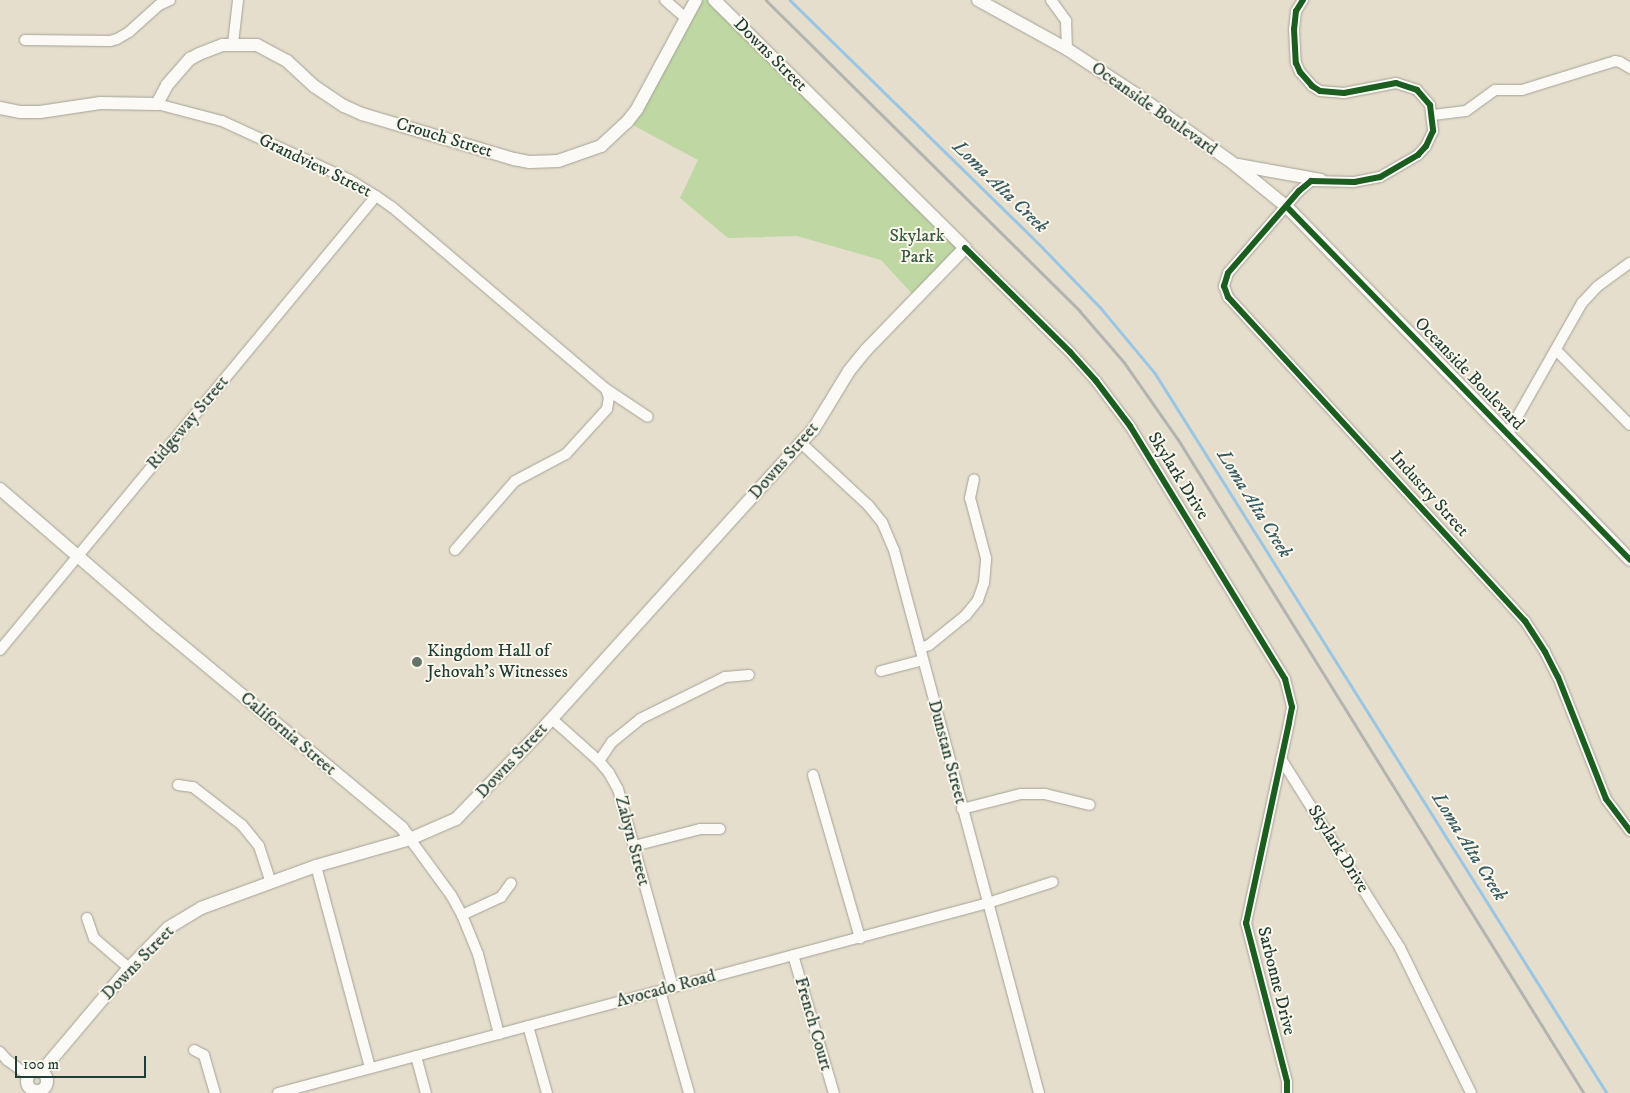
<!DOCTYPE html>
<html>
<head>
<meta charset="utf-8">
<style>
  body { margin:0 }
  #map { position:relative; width:1630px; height:1093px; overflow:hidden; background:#e6decc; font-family:"IM FELL DW Pica",serif }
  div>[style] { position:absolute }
  .green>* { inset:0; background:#bed7a3 }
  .stream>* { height:2.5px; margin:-1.25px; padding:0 1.25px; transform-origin:1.25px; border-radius:1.25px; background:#9ac6e4 }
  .roads { filter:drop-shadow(0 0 1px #a3a297) drop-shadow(0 0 1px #a3a297) }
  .minor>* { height:10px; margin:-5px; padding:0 5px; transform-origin:5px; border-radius:5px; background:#fbfaf7 }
  .major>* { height:12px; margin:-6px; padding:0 6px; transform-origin:6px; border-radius:6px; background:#fbfaf7 }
  .major>.ring { margin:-6px; padding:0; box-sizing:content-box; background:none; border:12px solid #fbfaf7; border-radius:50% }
  .rail>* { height:2.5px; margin:-1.25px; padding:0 1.25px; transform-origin:1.25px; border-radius:1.25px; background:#b2b4b1 }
  .cycleway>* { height:6px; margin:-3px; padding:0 3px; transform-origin:3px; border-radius:3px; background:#1b5e20 }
  .dots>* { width:14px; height:14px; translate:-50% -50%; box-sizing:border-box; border:2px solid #fbf7ec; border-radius:50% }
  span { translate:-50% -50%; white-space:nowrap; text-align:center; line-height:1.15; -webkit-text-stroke:4px #fbf7ec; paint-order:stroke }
  .street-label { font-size:18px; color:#1f3d34 }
  .park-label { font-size:18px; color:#385b44 }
  .poi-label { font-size:18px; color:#1f3d34 }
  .left { translate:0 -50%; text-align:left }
  .water-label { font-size:19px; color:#365c63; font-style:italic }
  .scale { position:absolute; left:15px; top:1056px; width:131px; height:22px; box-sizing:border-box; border:2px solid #1f3d34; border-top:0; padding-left:6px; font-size:15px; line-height:18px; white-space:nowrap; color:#1f3d34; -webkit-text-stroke:4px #fbf7ec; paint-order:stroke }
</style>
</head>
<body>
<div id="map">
  <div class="green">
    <i style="clip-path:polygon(696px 0,714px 0,965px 248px,916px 298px,881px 260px,797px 236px,728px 238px,680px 198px,698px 160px,627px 122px)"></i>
  </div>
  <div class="stream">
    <i style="left:790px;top:0;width:354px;rotate:44.4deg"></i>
    <i style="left:1043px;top:248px;width:82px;rotate:46deg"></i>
    <i style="left:1100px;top:307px;width:86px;rotate:50.2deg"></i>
    <i style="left:1155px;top:373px;width:850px;rotate:57.88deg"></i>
  </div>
  <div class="roads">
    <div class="minor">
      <i style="left:665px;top:0;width:28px;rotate:41deg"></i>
      <i style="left:1051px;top:0;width:26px;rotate:54deg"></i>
      <i style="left:1066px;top:21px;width:28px;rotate:88deg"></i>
      <i style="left:1303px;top:0;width:13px;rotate:122deg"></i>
      <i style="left:1296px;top:11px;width:18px;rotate:96deg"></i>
      <i style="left:1294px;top:29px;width:34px;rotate:87deg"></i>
      <i style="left:1296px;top:63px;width:10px;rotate:66deg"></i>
      <i style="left:1300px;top:72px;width:18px;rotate:49deg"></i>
      <i style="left:1312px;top:86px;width:9px;rotate:32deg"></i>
      <i style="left:1320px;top:91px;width:24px;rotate:5deg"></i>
      <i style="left:1344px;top:93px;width:53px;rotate:-10.9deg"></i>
      <i style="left:1396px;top:83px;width:22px;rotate:18deg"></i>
      <i style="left:1417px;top:90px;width:20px;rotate:49deg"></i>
      <i style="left:1430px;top:105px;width:26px;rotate:83deg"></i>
      <i style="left:1433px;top:131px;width:17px;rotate:115deg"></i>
      <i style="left:1426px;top:146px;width:12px;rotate:132deg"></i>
      <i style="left:1418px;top:155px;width:44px;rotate:149.9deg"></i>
      <i style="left:1380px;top:177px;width:26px;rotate:169deg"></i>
      <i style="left:1354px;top:182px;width:43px;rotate:-178.7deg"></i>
      <i style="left:1311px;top:181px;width:16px;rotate:140deg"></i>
      <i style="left:1299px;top:191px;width:108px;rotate:130.9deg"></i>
      <i style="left:1228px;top:273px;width:14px;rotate:107deg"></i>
      <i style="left:1224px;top:286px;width:12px;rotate:70deg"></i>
      <i style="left:1228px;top:297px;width:440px;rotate:47.5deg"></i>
      <i style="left:1525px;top:621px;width:37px;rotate:57deg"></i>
      <i style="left:1545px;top:652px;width:28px;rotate:63deg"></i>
      <i style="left:1558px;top:677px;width:131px;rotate:68.5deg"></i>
      <i style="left:1606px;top:799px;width:40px;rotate:53deg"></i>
      <i style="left:25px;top:40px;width:85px;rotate:0.7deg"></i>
      <i style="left:110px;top:41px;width:7px;rotate:-16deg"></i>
      <i style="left:117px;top:39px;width:14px;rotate:-30deg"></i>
      <i style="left:129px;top:32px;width:40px;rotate:-42deg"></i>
      <i style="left:159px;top:5px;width:12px;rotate:-24deg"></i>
      <i style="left:233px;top:44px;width:44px;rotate:-83.5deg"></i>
      <i style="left:157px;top:104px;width:67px;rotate:14.7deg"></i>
      <i style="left:222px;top:121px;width:141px;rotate:24.7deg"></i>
      <i style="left:350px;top:180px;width:31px;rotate:32deg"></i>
      <i style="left:376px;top:196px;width:19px;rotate:35deg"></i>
      <i style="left:392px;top:207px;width:281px;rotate:40.4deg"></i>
      <i style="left:606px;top:389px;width:50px;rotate:33.7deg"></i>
      <i style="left:1433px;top:115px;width:33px;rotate:-7deg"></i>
      <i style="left:1466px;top:111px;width:36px;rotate:-36deg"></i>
      <i style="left:1495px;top:90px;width:27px"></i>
      <i style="left:1522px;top:90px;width:97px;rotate:-17.3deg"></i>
      <i style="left:1615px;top:61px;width:5px;rotate:11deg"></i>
      <i style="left:1620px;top:62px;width:12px;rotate:31deg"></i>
      <i style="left:965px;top:248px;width:148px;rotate:44.7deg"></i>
      <i style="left:1070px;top:352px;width:39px;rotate:48deg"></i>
      <i style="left:1096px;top:381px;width:56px;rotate:52.9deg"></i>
      <i style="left:1130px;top:426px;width:297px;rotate:58.5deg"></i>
      <i style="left:1285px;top:679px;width:29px;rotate:76deg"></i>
      <i style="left:1292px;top:707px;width:16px;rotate:101deg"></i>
      <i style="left:1289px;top:723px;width:205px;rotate:102.1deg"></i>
      <i style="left:1246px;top:923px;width:164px;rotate:75.5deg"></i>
      <i style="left:1287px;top:1082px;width:11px;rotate:90deg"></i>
      <i style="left:1557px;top:351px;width:104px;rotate:45.4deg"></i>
      <i style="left:1507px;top:435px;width:152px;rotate:-60.4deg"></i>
      <i style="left:1582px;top:303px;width:23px;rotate:-47deg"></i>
      <i style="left:1598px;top:286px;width:39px;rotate:-36deg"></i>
      <i style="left:801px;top:443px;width:91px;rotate:42.8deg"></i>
      <i style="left:868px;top:505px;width:22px;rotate:51deg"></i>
      <i style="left:882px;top:522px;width:30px;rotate:67deg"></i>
      <i style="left:894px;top:550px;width:562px;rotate:75.05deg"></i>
      <i style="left:455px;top:550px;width:91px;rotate:-49deg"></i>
      <i style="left:515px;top:481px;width:58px;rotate:-27.9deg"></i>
      <i style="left:566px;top:454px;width:61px;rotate:-47.7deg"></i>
      <i style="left:607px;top:409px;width:11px;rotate:-80deg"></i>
      <i style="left:609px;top:398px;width:9px;rotate:-108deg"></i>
      <i style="left:920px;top:648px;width:9px;rotate:-18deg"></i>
      <i style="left:929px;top:645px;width:48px;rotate:-39deg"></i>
      <i style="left:966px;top:615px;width:19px;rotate:-51deg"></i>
      <i style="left:978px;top:600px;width:18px;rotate:-71deg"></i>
      <i style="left:984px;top:583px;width:25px;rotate:-85deg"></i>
      <i style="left:986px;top:558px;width:62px;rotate:-104.9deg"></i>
      <i style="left:970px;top:498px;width:19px;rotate:-78deg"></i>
      <i style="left:0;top:650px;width:589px;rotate:-50.37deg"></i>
      <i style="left:881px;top:671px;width:43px;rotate:-14.7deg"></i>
      <i style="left:552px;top:719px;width:63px;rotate:41.8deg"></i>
      <i style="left:599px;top:761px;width:16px;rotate:50deg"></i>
      <i style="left:609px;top:773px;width:18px;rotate:61deg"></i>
      <i style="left:618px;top:789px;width:205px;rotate:74.5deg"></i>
      <i style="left:1281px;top:759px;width:223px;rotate:57.8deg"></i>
      <i style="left:1400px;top:948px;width:161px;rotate:63.9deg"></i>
      <i style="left:599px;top:761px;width:23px;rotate:-56deg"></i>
      <i style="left:612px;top:742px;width:36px;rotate:-39deg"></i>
      <i style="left:640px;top:719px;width:95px;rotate:-26.3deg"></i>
      <i style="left:725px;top:677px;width:24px;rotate:-5deg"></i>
      <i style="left:813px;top:775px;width:170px;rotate:73.9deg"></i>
      <i style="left:178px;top:785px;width:15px;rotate:8deg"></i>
      <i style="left:193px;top:787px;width:62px;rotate:37.8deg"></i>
      <i style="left:242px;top:825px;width:27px;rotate:51deg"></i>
      <i style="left:259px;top:846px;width:38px;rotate:72deg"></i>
      <i style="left:962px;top:809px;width:61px;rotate:-14.3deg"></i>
      <i style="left:1021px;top:794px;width:24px"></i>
      <i style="left:1045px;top:794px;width:46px;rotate:13.7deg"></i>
      <i style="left:410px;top:839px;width:69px;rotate:53.8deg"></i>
      <i style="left:451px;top:895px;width:23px;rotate:61deg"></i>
      <i style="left:462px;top:915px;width:42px;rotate:67.7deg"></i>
      <i style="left:478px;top:954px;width:83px;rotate:75.3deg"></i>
      <i style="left:634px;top:846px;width:68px;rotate:-14.4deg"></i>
      <i style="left:700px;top:829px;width:20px"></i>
      <i style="left:316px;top:866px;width:209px;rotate:75deg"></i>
      <i style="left:462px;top:915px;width:43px;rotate:-24.8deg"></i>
      <i style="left:501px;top:897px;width:17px;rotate:-54deg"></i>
      <i style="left:87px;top:918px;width:21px;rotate:71deg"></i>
      <i style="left:94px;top:938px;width:46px;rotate:40.6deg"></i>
      <i style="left:793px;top:955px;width:144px;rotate:73.5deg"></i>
      <i style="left:660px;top:991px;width:106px;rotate:74.1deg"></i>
      <i style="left:528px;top:1026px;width:70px;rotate:74.2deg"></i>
      <i style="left:194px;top:1050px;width:11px;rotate:27deg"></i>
      <i style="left:204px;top:1055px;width:40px;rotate:74deg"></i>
      <i style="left:0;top:1052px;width:11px;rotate:49deg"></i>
      <i style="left:7px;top:1060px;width:26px;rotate:36deg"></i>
      <i style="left:416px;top:1056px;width:38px;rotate:75deg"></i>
      <i style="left:278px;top:1093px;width:735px;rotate:-14.98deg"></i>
      <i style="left:988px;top:903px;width:68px;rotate:-17.9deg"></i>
    </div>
    <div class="major">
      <i style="left:978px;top:0;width:102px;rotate:28.8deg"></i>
      <i style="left:1067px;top:49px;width:84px;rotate:33.3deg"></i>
      <i style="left:1137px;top:95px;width:119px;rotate:35.4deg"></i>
      <i style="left:1234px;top:164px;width:68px;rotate:39.1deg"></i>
      <i style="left:1287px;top:207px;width:492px;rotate:45.8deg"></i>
      <i style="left:0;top:108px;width:20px;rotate:11deg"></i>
      <i style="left:20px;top:112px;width:20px"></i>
      <i style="left:40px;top:112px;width:61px;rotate:-8.5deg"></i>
      <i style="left:100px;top:103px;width:57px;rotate:1deg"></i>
      <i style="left:157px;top:104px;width:21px;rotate:-62deg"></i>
      <i style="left:167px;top:85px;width:35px;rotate:-49deg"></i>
      <i style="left:190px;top:59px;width:10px;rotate:-29deg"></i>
      <i style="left:199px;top:54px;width:26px;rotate:-21deg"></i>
      <i style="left:223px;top:45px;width:34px"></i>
      <i style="left:257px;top:45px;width:34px;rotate:28deg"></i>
      <i style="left:287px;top:61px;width:37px;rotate:43deg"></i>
      <i style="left:314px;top:86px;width:36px;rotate:34deg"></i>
      <i style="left:344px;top:106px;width:20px;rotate:24deg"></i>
      <i style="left:362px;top:114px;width:159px;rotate:16.5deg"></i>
      <i style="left:514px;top:159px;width:16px;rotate:11deg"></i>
      <i style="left:530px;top:162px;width:28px;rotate:-2deg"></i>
      <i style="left:558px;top:161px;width:46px;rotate:-19.2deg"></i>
      <i style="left:601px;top:146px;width:35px;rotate:-43deg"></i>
      <i style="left:627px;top:122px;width:16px;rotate:-52deg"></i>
      <i style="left:637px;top:109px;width:124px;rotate:-61.6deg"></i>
      <i style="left:1238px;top:165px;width:84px;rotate:10.2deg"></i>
      <i style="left:0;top:489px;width:211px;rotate:40.8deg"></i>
      <i style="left:160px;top:627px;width:315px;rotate:39.7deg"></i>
      <i style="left:402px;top:828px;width:14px;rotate:54deg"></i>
      <i class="ring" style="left:27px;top:1071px;width:8px;height:8px"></i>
      <i style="left:41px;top:1072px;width:136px;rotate:-49.8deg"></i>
      <i style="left:129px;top:968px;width:56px;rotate:-45.7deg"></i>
      <i style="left:168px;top:928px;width:39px;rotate:-31deg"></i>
      <i style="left:201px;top:908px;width:122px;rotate:-20.1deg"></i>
      <i style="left:316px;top:866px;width:98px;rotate:-16deg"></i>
      <i style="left:410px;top:839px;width:50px;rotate:-23.5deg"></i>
      <i style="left:456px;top:819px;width:117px;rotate:-46deg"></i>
      <i style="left:537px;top:735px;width:411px;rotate:-47.9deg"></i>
      <i style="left:813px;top:430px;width:69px;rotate:-58.6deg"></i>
      <i style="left:849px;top:371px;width:27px;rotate:-51deg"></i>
      <i style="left:866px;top:350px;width:142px;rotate:-45.9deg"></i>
      <i style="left:965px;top:248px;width:353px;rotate:-135.3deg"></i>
    </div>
  </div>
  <div class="rail">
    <i style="left:766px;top:0;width:442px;rotate:44.7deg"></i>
    <i style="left:1080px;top:311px;width:67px;rotate:49.2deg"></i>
    <i style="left:1124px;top:362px;width:94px;rotate:55deg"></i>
    <i style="left:1178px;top:439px;width:770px;rotate:58.17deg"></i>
  </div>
  <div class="cycleway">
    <i style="left:1303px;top:0;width:13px;rotate:122deg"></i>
    <i style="left:1296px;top:11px;width:18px;rotate:96deg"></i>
    <i style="left:1294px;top:29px;width:34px;rotate:87deg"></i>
    <i style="left:1296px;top:63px;width:10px;rotate:66deg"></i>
    <i style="left:1300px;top:72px;width:18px;rotate:49deg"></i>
    <i style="left:1312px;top:86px;width:9px;rotate:32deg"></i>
    <i style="left:1320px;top:91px;width:24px;rotate:5deg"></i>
    <i style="left:1344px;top:93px;width:53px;rotate:-10.9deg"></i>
    <i style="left:1396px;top:83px;width:22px;rotate:18deg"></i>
    <i style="left:1417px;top:90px;width:20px;rotate:49deg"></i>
    <i style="left:1430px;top:105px;width:26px;rotate:83deg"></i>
    <i style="left:1433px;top:131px;width:17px;rotate:115deg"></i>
    <i style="left:1426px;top:146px;width:12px;rotate:132deg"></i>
    <i style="left:1418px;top:155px;width:44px;rotate:149.9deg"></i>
    <i style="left:1380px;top:177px;width:26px;rotate:169deg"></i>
    <i style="left:1354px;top:182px;width:43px;rotate:-178.7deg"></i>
    <i style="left:1311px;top:181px;width:16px;rotate:140deg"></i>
    <i style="left:1299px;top:191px;width:108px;rotate:130.9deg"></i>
    <i style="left:1228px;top:273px;width:14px;rotate:107deg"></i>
    <i style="left:1224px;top:286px;width:12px;rotate:70deg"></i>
    <i style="left:1228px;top:297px;width:440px;rotate:47.5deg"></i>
    <i style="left:1525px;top:621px;width:37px;rotate:57deg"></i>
    <i style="left:1545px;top:652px;width:28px;rotate:63deg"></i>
    <i style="left:1558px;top:677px;width:131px;rotate:68.5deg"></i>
    <i style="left:1606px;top:799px;width:40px;rotate:53deg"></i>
    <i style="left:1287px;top:207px;width:492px;rotate:45.8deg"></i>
    <i style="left:965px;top:248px;width:148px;rotate:44.7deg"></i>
    <i style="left:1070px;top:352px;width:39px;rotate:48deg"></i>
    <i style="left:1096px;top:381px;width:56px;rotate:52.9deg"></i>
    <i style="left:1130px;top:426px;width:297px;rotate:58.5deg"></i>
    <i style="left:1285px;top:679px;width:29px;rotate:76deg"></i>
    <i style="left:1292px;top:707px;width:16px;rotate:101deg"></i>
    <i style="left:1289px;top:723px;width:205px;rotate:102.1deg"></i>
    <i style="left:1246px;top:923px;width:164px;rotate:75.5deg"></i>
    <i style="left:1287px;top:1082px;width:11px;rotate:90deg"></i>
  </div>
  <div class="dots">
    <i style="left:417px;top:662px;background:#657569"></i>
  </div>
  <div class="street-label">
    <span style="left:770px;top:55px;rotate:45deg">Downs Street</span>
    <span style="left:1154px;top:109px;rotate:35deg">Oceanside Boulevard</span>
    <span style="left:444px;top:138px;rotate:17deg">Crouch Street</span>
    <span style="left:315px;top:166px;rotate:26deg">Grandview Street</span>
    <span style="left:1469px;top:374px;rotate:46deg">Oceanside Boulevard</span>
    <span style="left:188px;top:423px;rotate:-50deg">Ridgeway Street</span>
    <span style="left:784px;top:461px;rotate:-49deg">Downs Street</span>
    <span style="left:1178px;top:476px;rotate:58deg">Skylark Drive</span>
    <span style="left:1429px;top:494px;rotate:48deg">Industry Street</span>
    <span style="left:288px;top:734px;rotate:40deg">California Street</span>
    <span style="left:947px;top:752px;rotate:75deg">Dunstan Street</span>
    <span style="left:512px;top:761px;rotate:-47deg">Downs Street</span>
    <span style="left:632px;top:841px;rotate:75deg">Zabyn Street</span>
    <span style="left:1338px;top:849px;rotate:58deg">Skylark Drive</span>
    <span style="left:138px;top:963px;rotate:-46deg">Downs Street</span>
    <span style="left:1276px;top:981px;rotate:76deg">Sarbonne Drive</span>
    <span style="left:666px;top:989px;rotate:-15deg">Avocado Road</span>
    <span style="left:813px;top:1024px;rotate:74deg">French Court</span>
  </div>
  <div class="park-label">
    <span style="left:917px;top:247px">Skylark<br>Park</span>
  </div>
  <div class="poi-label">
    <span class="left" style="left:427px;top:662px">Kingdom Hall of<br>Jehovah's Witnesses</span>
  </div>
  <div class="water-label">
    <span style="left:1000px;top:187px;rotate:44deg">Loma Alta Creek</span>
    <span style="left:1254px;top:504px;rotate:58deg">Loma Alta Creek</span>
    <span style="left:1469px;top:847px;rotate:58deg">Loma Alta Creek</span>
  </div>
  <div class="scale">100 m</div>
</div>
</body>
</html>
